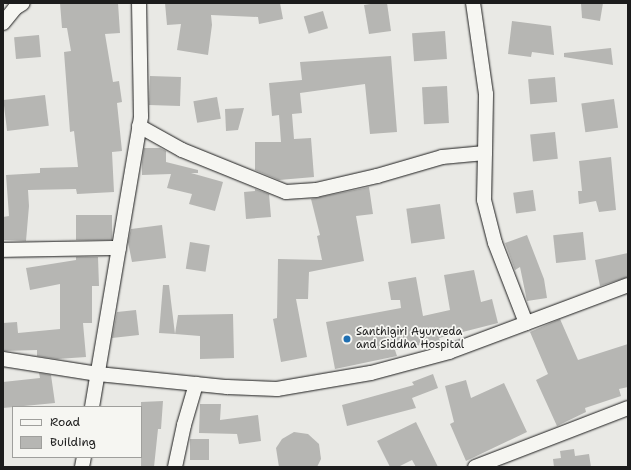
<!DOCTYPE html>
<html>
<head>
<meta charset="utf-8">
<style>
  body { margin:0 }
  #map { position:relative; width:631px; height:470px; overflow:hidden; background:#e9e9e5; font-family:"Shantell Sans",sans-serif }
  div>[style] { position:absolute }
  .building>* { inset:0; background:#b6b6b3; transform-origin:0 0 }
  .roads { filter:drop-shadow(0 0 1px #1c1c1c) drop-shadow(0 0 1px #1c1c1c) }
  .minor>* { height:14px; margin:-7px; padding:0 7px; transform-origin:7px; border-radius:7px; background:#f6f6f2 }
  .dots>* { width:11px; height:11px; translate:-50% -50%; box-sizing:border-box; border:2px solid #f6f6f2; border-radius:50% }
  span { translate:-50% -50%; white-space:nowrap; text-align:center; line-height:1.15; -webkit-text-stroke:3.5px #f6f6f2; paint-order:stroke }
  .poi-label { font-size:11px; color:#1c1c1c }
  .left { translate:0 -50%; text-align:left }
  .frame { position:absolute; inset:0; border:4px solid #1c1c1c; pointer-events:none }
  .legend { position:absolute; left:12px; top:406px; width:130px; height:52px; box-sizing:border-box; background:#f6f6f2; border:1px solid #9f9f9c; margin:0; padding:5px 7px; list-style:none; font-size:12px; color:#1c1c1c }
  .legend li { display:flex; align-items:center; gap:8px; height:20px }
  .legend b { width:20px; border:1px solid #9f9f9c }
</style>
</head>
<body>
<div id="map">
  <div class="building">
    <i style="clip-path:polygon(60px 3px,118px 3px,120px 33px,105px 34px,113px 82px,119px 81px,122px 102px,117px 103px,122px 151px,112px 152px,114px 192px,77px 194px,76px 189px,28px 190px,29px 206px,26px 241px,3px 240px,3px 217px,9px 216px,6px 175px,40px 173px,40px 168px,78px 167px,74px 131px,70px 132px,64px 52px,71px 51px,67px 28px,62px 28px)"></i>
    <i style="clip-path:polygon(165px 3px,280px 3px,283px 19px,259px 24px,258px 17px,211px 15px,212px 25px,208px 55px,177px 50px,181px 24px,167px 25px)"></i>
    <i style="clip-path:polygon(377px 3px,387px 3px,391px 31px,369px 34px,364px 5px)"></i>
    <i style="clip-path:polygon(581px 3px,603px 3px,600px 21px,582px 18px)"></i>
    <i style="left:323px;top:11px;width:18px;height:20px;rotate:74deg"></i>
    <i style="clip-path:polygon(512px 21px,551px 26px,554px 55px,532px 52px,531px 57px,508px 54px)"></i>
    <i style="left:445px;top:31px;width:28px;height:33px;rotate:86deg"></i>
    <i style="left:39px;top:35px;width:22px;height:25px;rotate:85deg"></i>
    <i style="clip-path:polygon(611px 48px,613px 65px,564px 57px,564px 53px)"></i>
    <i style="clip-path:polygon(391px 56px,397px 132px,370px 134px,365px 84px,300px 93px,302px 113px,292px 114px,294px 139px,311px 138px,314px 177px,279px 180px,255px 170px,255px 142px,281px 142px,279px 115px,272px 116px,269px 83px,302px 80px,300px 62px)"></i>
    <i style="left:150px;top:76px;width:31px;height:29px;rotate:2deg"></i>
    <i style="left:555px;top:77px;width:25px;height:27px;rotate:85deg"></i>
    <i style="left:447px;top:86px;width:37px;height:25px;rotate:87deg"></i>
    <i style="left:45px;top:95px;width:31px;height:42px;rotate:83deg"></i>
    <i style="left:217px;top:97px;width:22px;height:24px;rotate:80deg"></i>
    <i style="left:614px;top:99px;width:29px;height:33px;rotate:82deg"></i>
    <i style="clip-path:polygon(244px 108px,238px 130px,226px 131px,225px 109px)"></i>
    <i style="left:555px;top:132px;width:27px;height:25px;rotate:84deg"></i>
    <i style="clip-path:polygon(144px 148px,160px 148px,166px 151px,166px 162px,198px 170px,198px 173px,191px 173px,223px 182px,215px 211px,189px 204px,192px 194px,167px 188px,171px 174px,142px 175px,142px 162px)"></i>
    <i style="clip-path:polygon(611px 157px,616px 210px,599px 212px,596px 201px,579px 204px,578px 191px,582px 191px,579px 161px)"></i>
    <i style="clip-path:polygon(369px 187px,373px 214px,356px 216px,364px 261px,309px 272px,308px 299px,296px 299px,307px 357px,281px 362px,273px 319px,277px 318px,278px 259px,322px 260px,317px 236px,320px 235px,311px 199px)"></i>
    <i style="clip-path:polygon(255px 189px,269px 194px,271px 217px,246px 219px,244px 192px,255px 191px)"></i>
    <i style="left:533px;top:190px;width:21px;height:20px;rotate:82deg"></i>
    <i style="left:440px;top:204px;width:35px;height:34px;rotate:82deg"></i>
    <i style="left:76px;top:215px;width:36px;height:25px"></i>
    <i style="clip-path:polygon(162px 225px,166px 258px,132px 262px,128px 242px,131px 229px)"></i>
    <i style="left:583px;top:232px;width:28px;height:30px;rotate:84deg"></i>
    <i style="clip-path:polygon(527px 235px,544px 279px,547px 298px,527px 301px,520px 267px,515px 270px,505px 243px)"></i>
    <i style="left:190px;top:242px;width:20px;height:27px;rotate:9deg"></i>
    <i style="clip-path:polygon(628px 253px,628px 277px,600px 286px,595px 260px)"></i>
    <i style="clip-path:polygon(76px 257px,98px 257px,99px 286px,92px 286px,92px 323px,83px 323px,86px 357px,57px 359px,37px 356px,37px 350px,3px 351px,3px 323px,17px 322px,18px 333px,60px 329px,60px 284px,30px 290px,26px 268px,76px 260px)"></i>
    <i style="clip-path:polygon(474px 270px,481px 302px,492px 299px,498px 323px,439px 338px,440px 341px,395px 350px,397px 356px,335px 369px,326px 322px,401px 308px,400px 300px,391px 300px,388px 282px,416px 277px,423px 316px,450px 310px,444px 275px)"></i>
    <i style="clip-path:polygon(163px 285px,169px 285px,175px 334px,159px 333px)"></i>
    <i style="clip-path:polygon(136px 310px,139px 335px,112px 338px,117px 312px)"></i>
    <i style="clip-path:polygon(233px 314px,234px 358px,200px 359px,200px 336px,175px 334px,178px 315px)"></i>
    <i style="clip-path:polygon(560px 319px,578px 360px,628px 344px,628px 387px,619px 389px,621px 396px,585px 408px,586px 412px,557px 426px,536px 380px,548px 374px,530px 332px)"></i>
    <i style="clip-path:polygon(39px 373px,51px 375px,55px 403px,3px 408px,3px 382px,40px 378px)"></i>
    <i style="clip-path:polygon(433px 374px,438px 388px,412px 398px,416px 408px,347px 426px,342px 405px,414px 385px,412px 382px)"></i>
    <i style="clip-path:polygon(466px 380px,471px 398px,504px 383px,527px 432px,466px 461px,450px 424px,454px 422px,445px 386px)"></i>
    <i style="clip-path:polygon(163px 401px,161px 429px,158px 429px,154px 467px,141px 467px,141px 402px)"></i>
    <i style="clip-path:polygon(200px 404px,221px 404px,220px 420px,258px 415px,261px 441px,239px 444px,237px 434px,199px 433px)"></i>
    <i style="clip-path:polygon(416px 422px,438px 467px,416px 467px,412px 460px,398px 467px,390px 467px,377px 441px)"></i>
    <i style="clip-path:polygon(294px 432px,308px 434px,319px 444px,321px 459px,317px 467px,279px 467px,276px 448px,282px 439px)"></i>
    <i style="left:190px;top:439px;width:19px;height:21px"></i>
    <i style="clip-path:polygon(574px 449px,575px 456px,589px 454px,591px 467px,554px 467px,553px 459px,561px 458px,560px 451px)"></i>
  </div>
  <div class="roads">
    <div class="minor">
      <i style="left:3px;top:23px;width:19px;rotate:-51deg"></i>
      <i style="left:15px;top:8px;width:9px;rotate:-32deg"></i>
      <i style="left:139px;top:126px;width:49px;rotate:29.2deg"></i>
      <i style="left:182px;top:150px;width:112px;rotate:22deg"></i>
      <i style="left:286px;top:192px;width:30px;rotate:-4deg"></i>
      <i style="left:316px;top:190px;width:63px;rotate:-12.9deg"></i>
      <i style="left:377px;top:176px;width:68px;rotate:-16.3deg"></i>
      <i style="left:442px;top:157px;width:43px;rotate:-5.3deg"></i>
      <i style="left:485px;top:153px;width:59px;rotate:-89deg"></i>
      <i style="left:486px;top:94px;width:92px;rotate:-98.1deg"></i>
      <i style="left:485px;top:153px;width:47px;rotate:91.2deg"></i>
      <i style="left:484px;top:200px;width:44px;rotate:75.7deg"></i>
      <i style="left:495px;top:243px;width:86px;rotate:68.8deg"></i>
      <i style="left:3px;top:250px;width:116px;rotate:-1deg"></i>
      <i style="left:3px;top:359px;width:96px;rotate:9deg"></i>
      <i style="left:98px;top:374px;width:130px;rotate:5.8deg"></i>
      <i style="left:227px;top:387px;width:50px;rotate:2.3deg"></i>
      <i style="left:277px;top:389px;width:95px;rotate:-9.7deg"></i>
      <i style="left:371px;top:373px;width:81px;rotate:-15.1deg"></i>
      <i style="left:449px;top:352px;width:191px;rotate:-20.5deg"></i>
      <i style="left:92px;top:407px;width:295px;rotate:-80.4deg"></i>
      <i style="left:141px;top:116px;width:113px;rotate:-91deg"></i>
      <i style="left:82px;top:467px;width:10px;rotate:-79deg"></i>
      <i style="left:175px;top:467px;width:43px;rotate:-77.9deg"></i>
      <i style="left:184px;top:425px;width:43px;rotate:-73.7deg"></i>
      <i style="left:475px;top:467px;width:164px;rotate:-21.1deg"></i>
    </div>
  </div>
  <div class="dots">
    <i style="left:347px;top:339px;background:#1f6fb2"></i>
  </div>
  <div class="poi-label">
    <span class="left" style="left:356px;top:339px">Santhigiri Ayurveda<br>and Siddha Hospital</span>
  </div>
  <div class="frame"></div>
  <ul class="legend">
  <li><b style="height:5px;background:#f6f6f2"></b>Road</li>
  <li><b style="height:11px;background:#b6b6b3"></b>Building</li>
  </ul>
</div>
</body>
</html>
